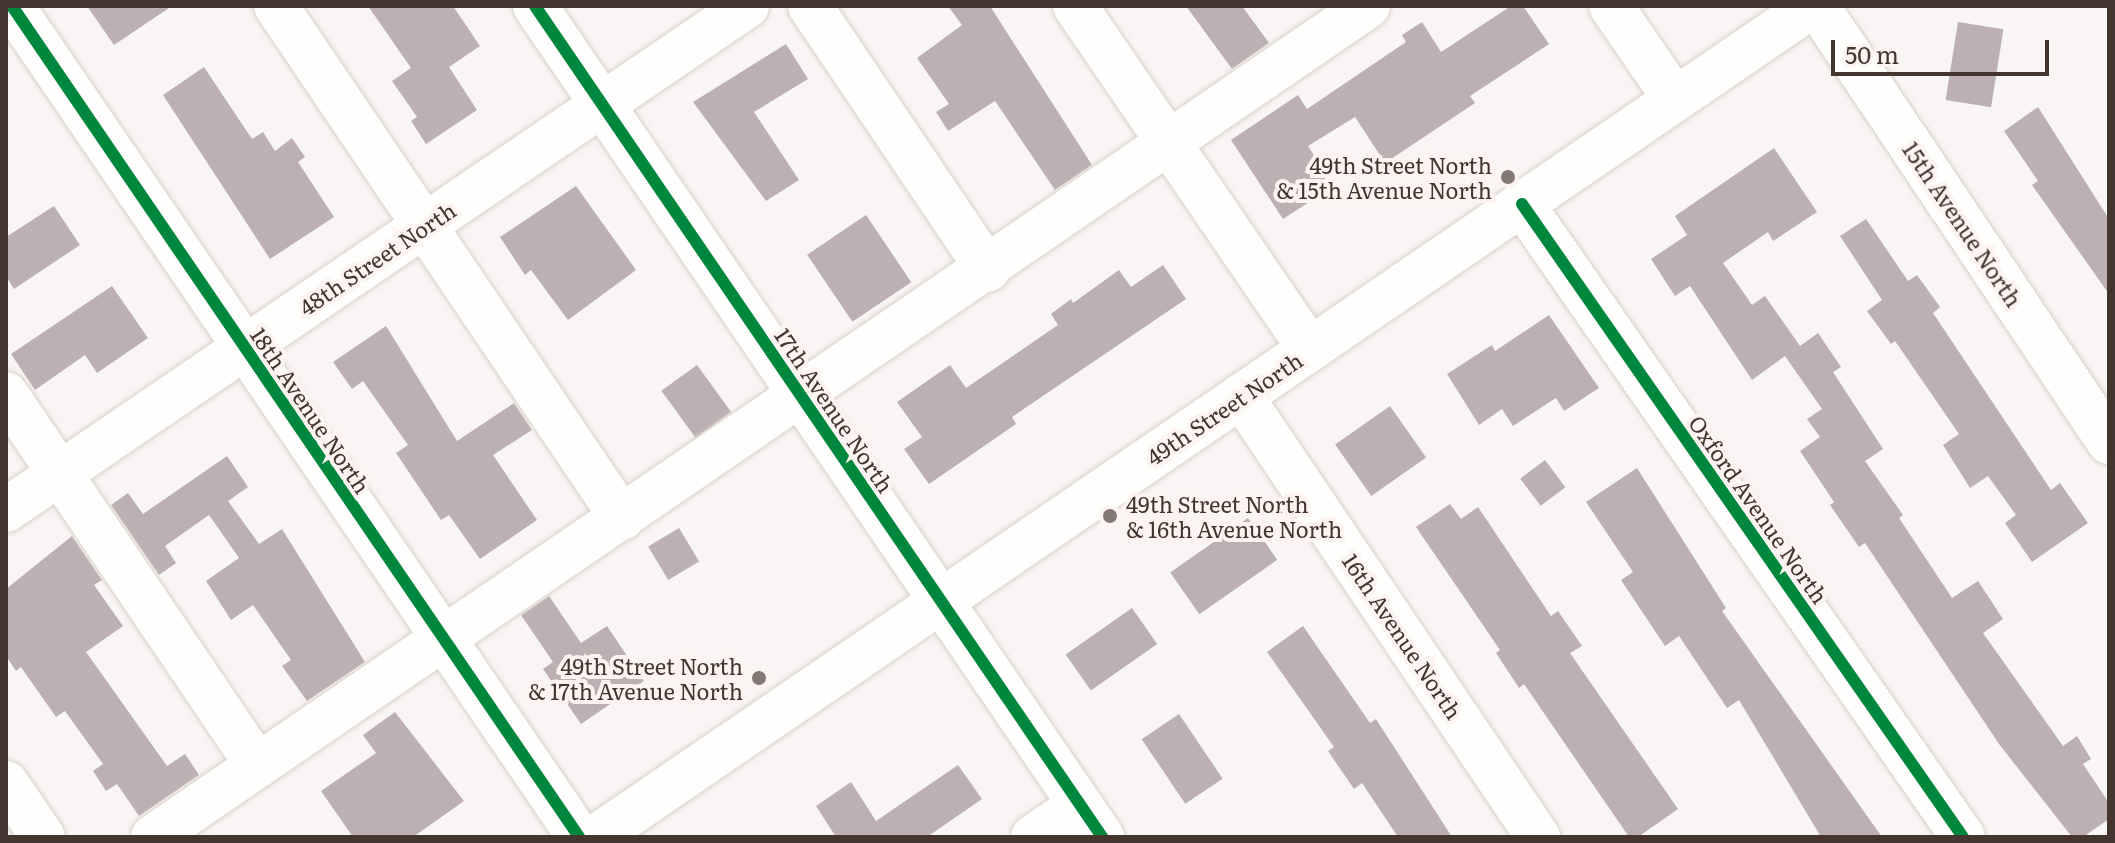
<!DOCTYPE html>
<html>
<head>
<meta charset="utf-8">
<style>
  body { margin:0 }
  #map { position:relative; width:2115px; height:843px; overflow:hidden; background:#f9f5f4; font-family:Literata,serif }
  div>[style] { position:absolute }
  .building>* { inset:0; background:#bcb0b3; transform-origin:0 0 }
  .roads { filter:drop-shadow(0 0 2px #d9d0cc) drop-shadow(0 0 2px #d9d0cc) }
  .minor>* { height:44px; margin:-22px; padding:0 22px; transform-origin:22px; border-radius:22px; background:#fefefd }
  .major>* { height:44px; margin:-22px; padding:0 22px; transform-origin:22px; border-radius:22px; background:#fefefd }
  .cycleway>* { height:12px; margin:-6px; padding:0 6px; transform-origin:6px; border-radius:6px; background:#00873e }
  .dots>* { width:22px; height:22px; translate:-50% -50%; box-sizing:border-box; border:4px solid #fcf4f1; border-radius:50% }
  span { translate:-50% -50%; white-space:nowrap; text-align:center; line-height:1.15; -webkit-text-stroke:8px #fcf4f1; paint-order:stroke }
  .poi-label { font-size:22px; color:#44352f }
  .right { translate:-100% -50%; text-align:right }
  .left { translate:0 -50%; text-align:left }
  .street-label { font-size:22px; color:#44352f }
  .frame { position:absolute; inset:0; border:8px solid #44352f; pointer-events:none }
  .scale { position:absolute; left:1831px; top:40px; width:218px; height:36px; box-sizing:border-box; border:4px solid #44352f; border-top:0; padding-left:10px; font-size:24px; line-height:28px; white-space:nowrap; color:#44352f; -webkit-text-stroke:6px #fcf4f1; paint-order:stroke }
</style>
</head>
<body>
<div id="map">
  <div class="building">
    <i style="clip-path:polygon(87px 6px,172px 6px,114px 45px)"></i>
    <i style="clip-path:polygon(368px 6px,453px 6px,480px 46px,449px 67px,477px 110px,426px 144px,411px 121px,417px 117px,392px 81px,411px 68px)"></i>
    <i style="clip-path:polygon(948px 6px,990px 6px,1092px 165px,1055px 190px,995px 101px,948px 131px,936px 112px,949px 104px,917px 58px,962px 25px)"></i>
    <i style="clip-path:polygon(1186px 6px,1242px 6px,1269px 43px,1232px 69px)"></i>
    <i style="clip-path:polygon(1511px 6px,1523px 6px,1549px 44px,1470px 96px,1475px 103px,1385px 163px,1355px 117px,1308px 146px,1334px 186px,1283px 219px,1231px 140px,1298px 95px,1307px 109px,1406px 42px,1402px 35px,1422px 22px,1441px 52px)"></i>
    <i style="left:1958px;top:22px;width:46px;height:79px;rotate:9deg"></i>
    <i style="clip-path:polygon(786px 44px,808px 79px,754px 112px,799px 180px,766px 201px,693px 102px)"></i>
    <i style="clip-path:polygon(204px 67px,252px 139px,263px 132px,275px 151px,292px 138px,305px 157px,298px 162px,334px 217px,270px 259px,163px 95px)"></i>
    <i style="clip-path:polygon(2038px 107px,2109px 219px,2109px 294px,2032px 185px,2038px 181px,2004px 131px)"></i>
    <i style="clip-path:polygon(1774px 148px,1817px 212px,1773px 241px,1768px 232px,1723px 263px,1752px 305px,1765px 296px,1800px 346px,1818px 333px,1841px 367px,1833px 372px,1883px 449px,1865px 461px,1903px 515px,1899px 518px,1952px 598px,1978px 581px,2003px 619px,1983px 633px,2063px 746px,2077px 736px,2091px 759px,2083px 764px,2109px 803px,2109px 819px,2083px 837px,2072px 837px,1999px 744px,1865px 543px,1859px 547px,1830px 505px,1834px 502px,1800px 451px,1820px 437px,1807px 419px,1822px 409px,1785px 356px,1752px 380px,1690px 286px,1675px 296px,1651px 259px,1687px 235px,1675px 216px)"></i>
    <i style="clip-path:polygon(576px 186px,636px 270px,568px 320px,531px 270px,525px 275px,500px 237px)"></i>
    <i style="clip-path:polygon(54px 206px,80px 245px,14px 289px,6px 276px,6px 237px)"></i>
    <i style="left:866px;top:215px;width:81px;height:71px;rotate:56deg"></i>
    <i style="clip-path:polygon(1866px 219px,1908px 281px,1917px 275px,1940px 307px,1933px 313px,2051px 490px,2060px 483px,2088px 523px,2032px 562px,2005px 523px,2016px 515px,1988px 476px,1970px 488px,1943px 445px,1959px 434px,1895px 341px,1891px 344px,1867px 311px,1882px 300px,1840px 236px)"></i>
    <i style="clip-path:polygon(1163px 265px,1186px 299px,1012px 417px,1016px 424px,929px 484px,904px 449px,922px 437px,897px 402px,950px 365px,966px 388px,1058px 325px,1051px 314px,1071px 299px,1073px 303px,1119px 270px,1131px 287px)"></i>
    <i style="clip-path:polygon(112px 286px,148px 338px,97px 373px,85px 355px,35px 390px,11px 354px)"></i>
    <i style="clip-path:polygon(1549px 315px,1599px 388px,1564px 411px,1556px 398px,1513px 426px,1502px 409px,1479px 425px,1447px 374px,1492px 345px,1495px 351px)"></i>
    <i style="clip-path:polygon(386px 326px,457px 441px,514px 403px,532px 430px,493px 455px,537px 520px,480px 559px,449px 515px,441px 520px,396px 453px,408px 445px,363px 381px,352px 389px,333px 362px)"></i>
    <i style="left:697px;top:365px;width:58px;height:44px;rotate:54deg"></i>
    <i style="left:1390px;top:406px;width:63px;height:67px;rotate:55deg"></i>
    <i style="clip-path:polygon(227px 456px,248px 487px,228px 501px,259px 544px,282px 529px,365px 662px,307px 701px,282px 666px,291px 660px,253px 605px,231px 620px,206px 581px,239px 558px,209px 515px,165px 546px,176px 563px,159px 575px,111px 505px,128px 493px,143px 514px)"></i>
    <i style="left:1545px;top:460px;width:34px;height:31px;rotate:53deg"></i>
    <i style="clip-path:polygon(1637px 468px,1726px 608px,1722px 611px,1882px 837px,1821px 837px,1739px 700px,1727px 708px,1679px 636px,1665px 646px,1621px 580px,1633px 572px,1586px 502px)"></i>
    <i style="clip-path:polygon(1450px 504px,1461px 519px,1478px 507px,1551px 616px,1558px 611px,1582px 646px,1570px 653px,1678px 809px,1638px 837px,1629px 837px,1524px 684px,1519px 688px,1496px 653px,1500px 650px,1416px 527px)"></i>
    <i style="left:1248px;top:518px;width:51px;height:95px;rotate:55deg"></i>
    <i style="left:679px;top:528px;width:39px;height:36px;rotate:59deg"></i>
    <i style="clip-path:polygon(72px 536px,102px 580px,94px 585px,123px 626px,86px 652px,167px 766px,185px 754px,199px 775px,139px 816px,117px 784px,106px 791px,93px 771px,103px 764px,65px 711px,56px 717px,21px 667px,16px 671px,6px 656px,6px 589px)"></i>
    <i style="clip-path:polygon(549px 596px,581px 643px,607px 626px,644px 681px,581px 724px,543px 669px,553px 662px,521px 615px)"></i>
    <i style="left:1132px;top:608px;width:44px;height:81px;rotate:55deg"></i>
    <i style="clip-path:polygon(1303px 626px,1370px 723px,1376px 719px,1452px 837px,1398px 837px,1362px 783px,1354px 789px,1328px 751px,1334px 747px,1267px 652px)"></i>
    <i style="clip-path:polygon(395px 712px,464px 801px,413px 837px,353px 837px,321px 791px,376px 753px,363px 735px)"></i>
    <i style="left:1179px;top:714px;width:78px;height:45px;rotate:56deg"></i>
    <i style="clip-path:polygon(958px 765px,982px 799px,927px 837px,836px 837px,816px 806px,851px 782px,876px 821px)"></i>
  </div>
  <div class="roads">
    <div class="minor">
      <i style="left:12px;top:6px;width:1006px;rotate:55.69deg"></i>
      <i style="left:276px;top:6px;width:618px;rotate:55.95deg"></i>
      <i style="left:535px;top:6px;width:1006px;rotate:55.69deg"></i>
      <i style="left:810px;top:6px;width:318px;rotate:56deg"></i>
      <i style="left:1075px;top:6px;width:416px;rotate:55.6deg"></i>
      <i style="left:1611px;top:6px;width:113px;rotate:55.5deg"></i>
      <i style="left:1817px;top:6px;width:525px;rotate:56.19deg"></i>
      <i style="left:1522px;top:204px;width:771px;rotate:55.14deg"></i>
      <i style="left:6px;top:394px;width:449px;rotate:55.9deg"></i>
      <i style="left:1241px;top:396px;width:532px;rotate:56.04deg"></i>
      <i style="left:6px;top:510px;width:896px;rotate:-34.22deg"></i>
      <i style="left:6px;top:783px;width:65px;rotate:55.6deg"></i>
      <i style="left:153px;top:837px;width:1472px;rotate:-34.37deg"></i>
      <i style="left:1033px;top:837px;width:57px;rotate:-34.2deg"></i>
    </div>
    <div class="major">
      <i style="left:596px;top:837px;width:1473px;rotate:-34.35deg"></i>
    </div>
  </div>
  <div class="cycleway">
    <i style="left:12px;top:6px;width:1006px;rotate:55.69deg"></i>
    <i style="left:535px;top:6px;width:1006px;rotate:55.69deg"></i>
    <i style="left:1522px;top:204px;width:771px;rotate:55.14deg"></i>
  </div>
  <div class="dots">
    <i style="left:1508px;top:177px;background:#837874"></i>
    <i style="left:1110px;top:516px;background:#837874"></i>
    <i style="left:759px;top:678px;background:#837874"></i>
  </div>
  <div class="poi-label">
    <span class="right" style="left:1492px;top:177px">49th Street North<br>&amp; 15th Avenue North</span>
    <span class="left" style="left:1126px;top:516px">49th Street North<br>&amp; 16th Avenue North</span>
    <span class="right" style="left:743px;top:678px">49th Street North<br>&amp; 17th Avenue North</span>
  </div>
  <div class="street-label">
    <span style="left:1963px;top:224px;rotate:56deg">15th Avenue North</span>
    <span style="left:377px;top:258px;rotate:-34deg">48th Street North</span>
    <span style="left:1224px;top:408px;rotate:-34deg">49th Street North</span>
    <span style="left:311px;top:410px;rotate:56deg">18th Avenue North</span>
    <span style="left:835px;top:410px;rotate:56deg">17th Avenue North</span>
    <span style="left:1759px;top:509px;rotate:55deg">Oxford Avenue North</span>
    <span style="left:1403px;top:636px;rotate:56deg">16th Avenue North</span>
  </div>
  <div class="frame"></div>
  <div class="scale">50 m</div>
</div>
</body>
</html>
